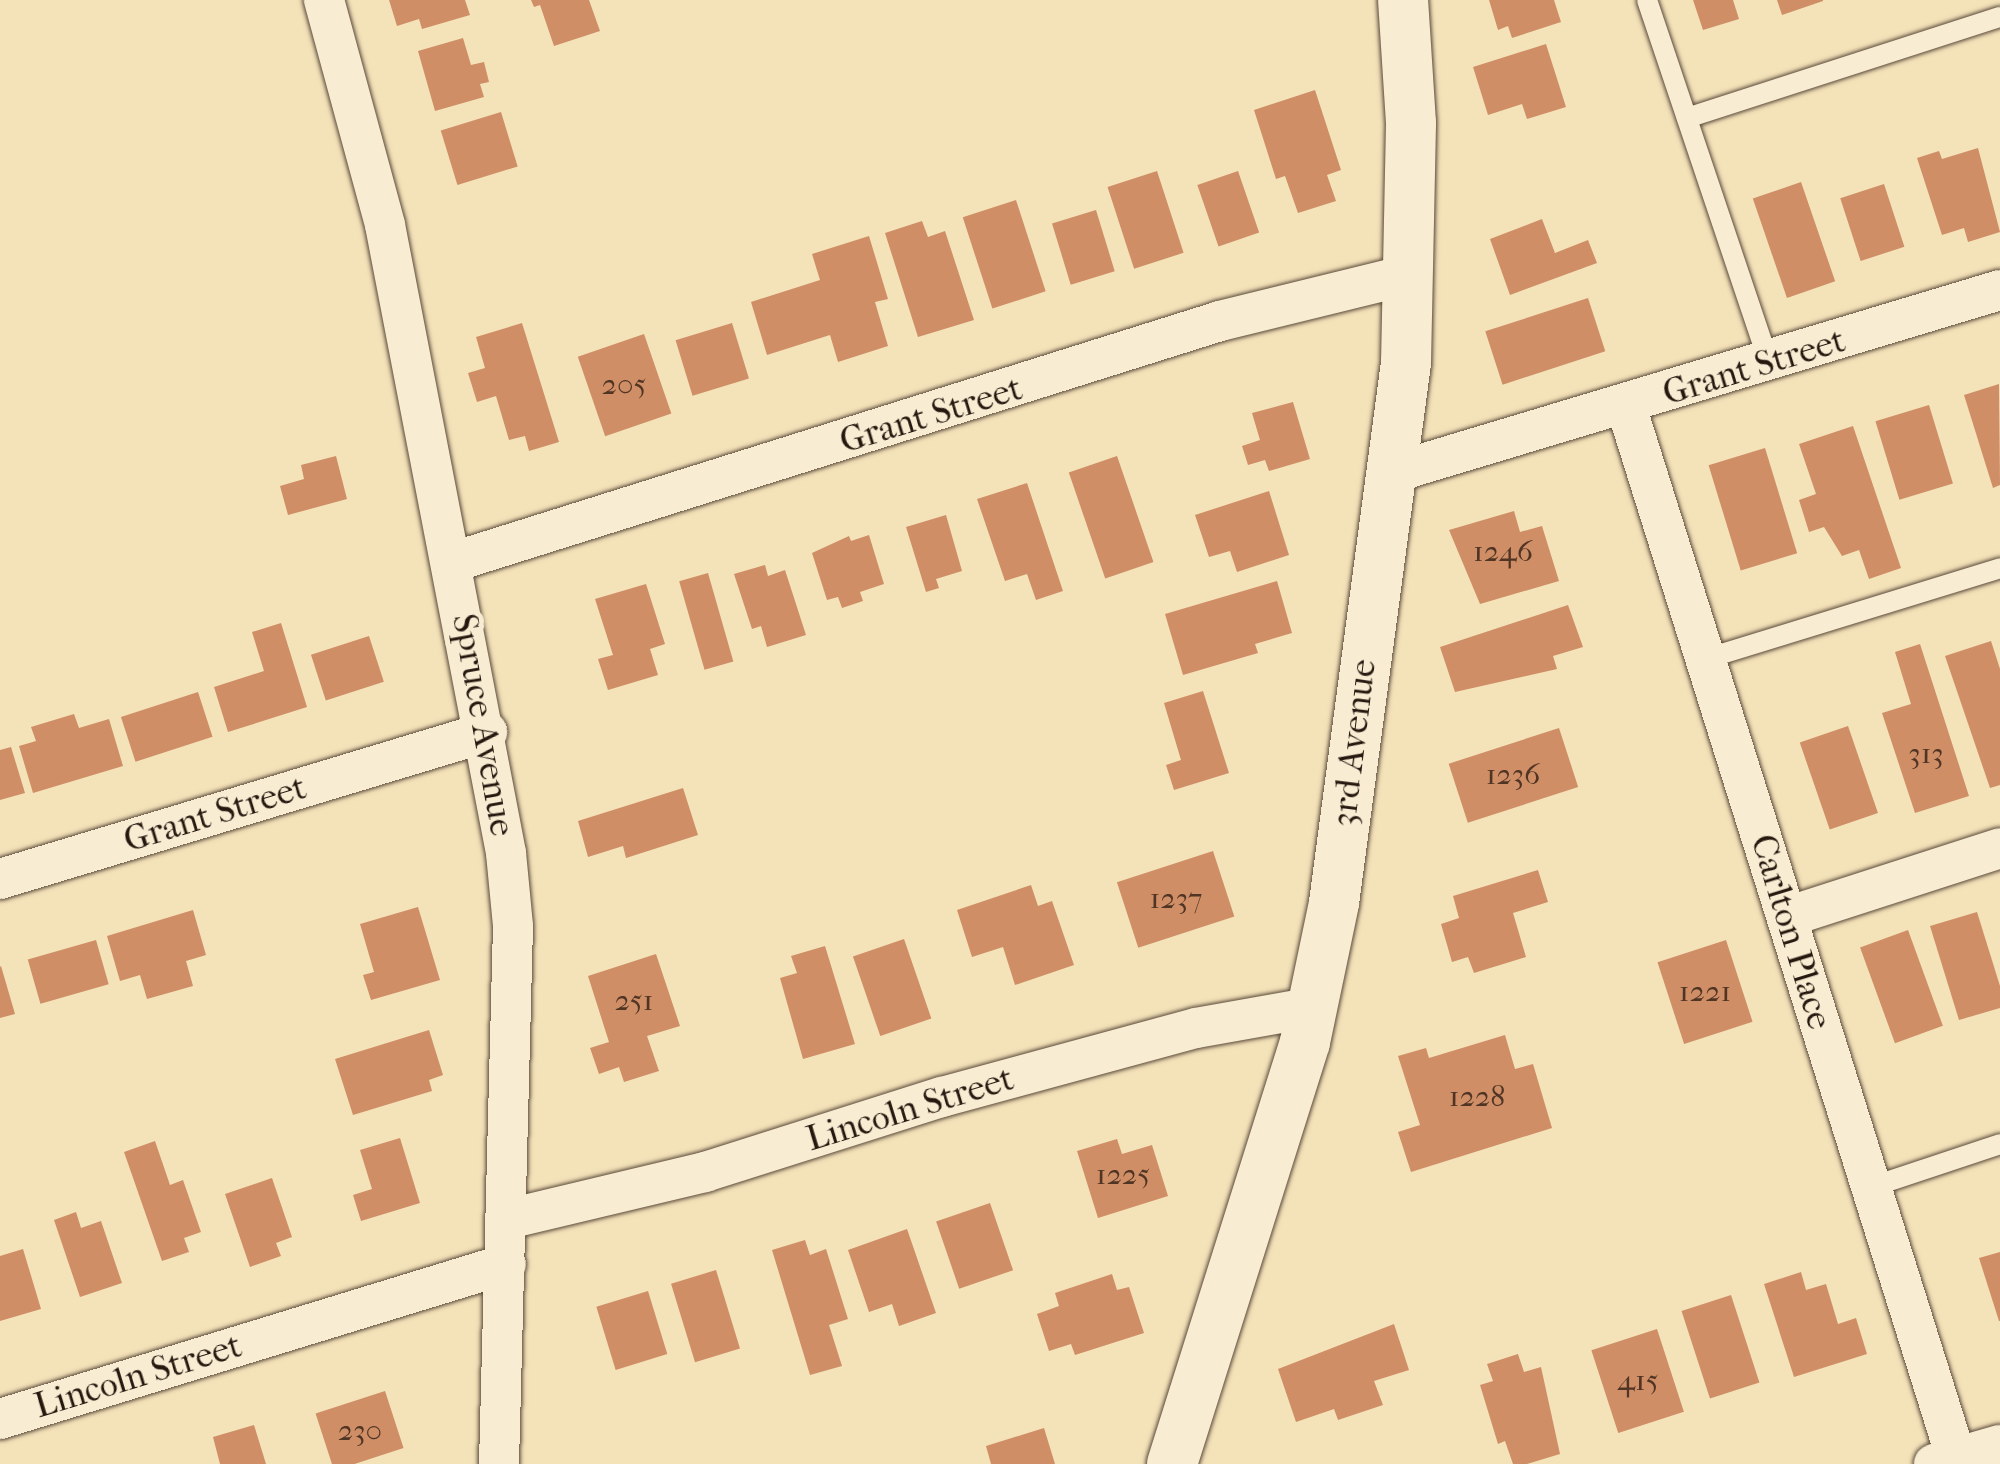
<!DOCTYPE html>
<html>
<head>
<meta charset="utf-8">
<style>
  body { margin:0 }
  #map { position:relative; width:2000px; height:1464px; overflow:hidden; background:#f4e2b9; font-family:"IM FELL French Canon",serif }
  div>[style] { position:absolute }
  .building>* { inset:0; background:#cf8e66; transform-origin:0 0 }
  .roads { filter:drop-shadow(0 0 2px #5a4a3a) drop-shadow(0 0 2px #5a4a3a) }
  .service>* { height:20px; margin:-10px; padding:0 10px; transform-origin:10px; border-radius:10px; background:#f8ecd2 }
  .minor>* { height:40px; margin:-20px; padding:0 20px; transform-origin:20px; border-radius:20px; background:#f8ecd2 }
  .tertiary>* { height:50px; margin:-25px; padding:0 25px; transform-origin:25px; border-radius:25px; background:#f8ecd2 }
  span { translate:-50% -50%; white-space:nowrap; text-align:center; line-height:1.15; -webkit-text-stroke:10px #f8ecd2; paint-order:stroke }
  .number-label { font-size:30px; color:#503525 }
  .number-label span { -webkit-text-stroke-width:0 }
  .street-label { font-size:35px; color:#26170f }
</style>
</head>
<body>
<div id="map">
  <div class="building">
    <i style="clip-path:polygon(389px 0,465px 0,470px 15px,422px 29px,419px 19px,397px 26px)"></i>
    <i style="clip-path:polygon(531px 0,589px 0,600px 31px,554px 46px,540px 5px,534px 7px)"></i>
    <i style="clip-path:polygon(1489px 0,1554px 0,1561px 22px,1512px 38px,1508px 26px,1498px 30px)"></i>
    <i style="clip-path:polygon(1693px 0,1733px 0,1739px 19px,1703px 30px)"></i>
    <i style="clip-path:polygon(1777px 0,1823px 0,1823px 1px,1782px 15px)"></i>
    <i style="clip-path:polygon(463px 38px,471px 65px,484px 62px,489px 82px,480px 84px,484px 97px,435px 111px,418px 51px)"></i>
    <i style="clip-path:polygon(1546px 44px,1566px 107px,1527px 119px,1522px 104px,1488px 115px,1473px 67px)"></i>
    <i style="clip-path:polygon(1315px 90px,1341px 170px,1327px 175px,1336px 201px,1298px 213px,1285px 176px,1276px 179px,1254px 110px)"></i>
    <i style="left:501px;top:112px;width:57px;height:63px;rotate:73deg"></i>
    <i style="clip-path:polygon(1978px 148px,2000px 232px,1968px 242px,1964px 228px,1942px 235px,1917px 158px,1939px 151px,1942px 159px)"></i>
    <i style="left:1157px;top:171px;width:86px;height:52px;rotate:72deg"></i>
    <i style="left:1238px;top:171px;width:65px;height:43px;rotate:71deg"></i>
    <i style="left:1801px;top:182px;width:105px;height:51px;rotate:71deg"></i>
    <i style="left:1884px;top:184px;width:66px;height:46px;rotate:72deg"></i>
    <i style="left:1016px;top:200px;width:96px;height:56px;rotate:72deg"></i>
    <i style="left:1096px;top:210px;width:64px;height:46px;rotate:73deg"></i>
    <i style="clip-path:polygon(1542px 219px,1555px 253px,1588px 240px,1597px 263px,1510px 295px,1490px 239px)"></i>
    <i style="clip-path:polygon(922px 221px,928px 237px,945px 231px,974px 320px,918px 337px,885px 233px)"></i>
    <i style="clip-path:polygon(869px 236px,888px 299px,875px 302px,888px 346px,838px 362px,830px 335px,767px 355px,751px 302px,820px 280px,812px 254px)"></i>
    <i style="left:1588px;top:298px;width:56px;height:108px;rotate:72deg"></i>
    <i style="clip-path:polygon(522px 323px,559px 442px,529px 451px,525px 436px,509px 440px,496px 396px,477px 402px,468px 373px,485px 368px,476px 337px)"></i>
    <i style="left:732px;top:323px;width:58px;height:59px;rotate:73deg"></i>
    <i style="left:644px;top:334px;width:84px;height:70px;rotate:71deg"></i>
    <i style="clip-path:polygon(1999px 384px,2000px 485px,1993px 488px,1964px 395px)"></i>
    <i style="clip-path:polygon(1293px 402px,1310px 459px,1269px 471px,1265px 460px,1248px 465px,1242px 446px,1260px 440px,1252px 413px)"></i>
    <i style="left:1929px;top:405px;width:82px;height:56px;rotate:73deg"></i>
    <i style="clip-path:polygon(1853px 426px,1901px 568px,1869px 579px,1859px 550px,1842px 556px,1824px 527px,1809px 532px,1799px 500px,1816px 494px,1799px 444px)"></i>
    <i style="left:1765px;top:448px;width:110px;height:59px;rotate:73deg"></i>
    <i style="clip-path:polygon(336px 456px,347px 499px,288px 515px,280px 486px,304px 479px,301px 465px)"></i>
    <i style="left:1117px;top:456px;width:112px;height:51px;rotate:71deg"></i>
    <i style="clip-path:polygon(1027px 483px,1063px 591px,1036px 600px,1027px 574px,1005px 581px,977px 499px)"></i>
    <i style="clip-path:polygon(1269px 491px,1289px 555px,1237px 572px,1230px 551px,1209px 557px,1195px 515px)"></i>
    <i style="clip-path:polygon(1514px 511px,1520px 532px,1542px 526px,1559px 581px,1480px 604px,1449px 530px)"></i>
    <i style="clip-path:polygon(946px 515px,962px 571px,936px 579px,939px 588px,926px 592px,906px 527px)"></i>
    <i style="clip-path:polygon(869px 535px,884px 584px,860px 592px,863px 601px,842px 608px,838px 597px,827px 600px,812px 553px,849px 536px,851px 541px)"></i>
    <i style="clip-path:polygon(765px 565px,768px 576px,785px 570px,806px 635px,767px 647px,761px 626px,752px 629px,734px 574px)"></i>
    <i style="left:708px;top:573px;width:92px;height:30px;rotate:74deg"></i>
    <i style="clip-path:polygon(1277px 581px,1292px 633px,1255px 644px,1258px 653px,1183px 675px,1165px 614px)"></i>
    <i style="clip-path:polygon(646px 584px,665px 644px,650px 649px,658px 675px,608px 690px,598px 659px,613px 655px,595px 599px)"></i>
    <i style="clip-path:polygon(1568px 605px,1583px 647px,1553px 656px,1557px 669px,1455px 692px,1440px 647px)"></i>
    <i style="clip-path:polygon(281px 623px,307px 707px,228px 732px,214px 687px,264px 671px,252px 632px)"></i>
    <i style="left:369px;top:636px;width:48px;height:61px;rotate:72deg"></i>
    <i style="clip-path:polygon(1991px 641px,2000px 669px,2000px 785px,1990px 788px,1945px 656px)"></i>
    <i style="clip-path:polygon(1920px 644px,1969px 796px,1915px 813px,1882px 713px,1911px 704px,1895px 652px)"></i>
    <i style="clip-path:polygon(1203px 691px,1229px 773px,1174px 790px,1166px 765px,1181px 760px,1164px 703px)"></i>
    <i style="left:198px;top:692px;width:47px;height:81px;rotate:72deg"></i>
    <i style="clip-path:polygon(74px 714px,79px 728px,109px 719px,123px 766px,33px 793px,19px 746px,36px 741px,31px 727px)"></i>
    <i style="left:1848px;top:726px;width:92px;height:51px;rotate:71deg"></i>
    <i style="left:1559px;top:728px;width:62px;height:116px;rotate:72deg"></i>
    <i style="clip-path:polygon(11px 747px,25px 793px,0 800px,0 750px)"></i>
    <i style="clip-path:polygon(683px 788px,698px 835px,626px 858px,623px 846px,588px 857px,578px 821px)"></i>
    <i style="left:1213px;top:851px;width:69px;height:101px;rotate:72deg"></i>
    <i style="clip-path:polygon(1538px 870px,1548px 902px,1513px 913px,1526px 957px,1474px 973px,1468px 957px,1452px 962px,1441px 924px,1459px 918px,1453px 896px)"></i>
    <i style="clip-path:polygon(1031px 885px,1038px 906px,1052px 901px,1074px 965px,1015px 985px,1003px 947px,972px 957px,957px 910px)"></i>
    <i style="clip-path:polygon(418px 907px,440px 980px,371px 1000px,363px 975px,374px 972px,360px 924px)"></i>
    <i style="clip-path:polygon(193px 910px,206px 955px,186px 961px,193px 986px,147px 999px,140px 975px,120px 981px,107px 936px)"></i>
    <i style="clip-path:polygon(1977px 912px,2000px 986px,2000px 1008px,1959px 1020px,1930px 926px)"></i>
    <i style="left:1908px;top:930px;width:102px;height:51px;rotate:70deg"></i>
    <i style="left:904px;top:939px;width:84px;height:54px;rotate:71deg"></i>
    <i style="left:96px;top:940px;width:46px;height:71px;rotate:74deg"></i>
    <i style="left:1726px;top:940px;width:86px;height:72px;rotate:72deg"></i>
    <i style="clip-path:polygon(825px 946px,855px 1044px,803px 1059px,780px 978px,797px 973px,791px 956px)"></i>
    <i style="clip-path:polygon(656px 954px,680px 1026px,647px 1036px,659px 1071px,624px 1082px,619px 1067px,599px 1074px,590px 1048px,609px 1042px,588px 976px)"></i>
    <i style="clip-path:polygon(1px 966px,15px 1014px,0 1018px,0 967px)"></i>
    <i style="clip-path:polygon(429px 1030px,443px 1075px,429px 1080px,432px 1091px,353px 1115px,335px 1059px)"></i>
    <i style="clip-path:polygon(1505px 1035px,1515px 1069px,1533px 1064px,1552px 1128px,1411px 1172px,1398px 1132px,1420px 1125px,1398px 1056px,1426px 1048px,1429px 1058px)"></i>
    <i style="clip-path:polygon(400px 1138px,420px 1203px,361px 1221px,353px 1195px,372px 1189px,360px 1150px)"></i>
    <i style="clip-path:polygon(1117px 1139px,1122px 1154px,1152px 1145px,1168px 1196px,1098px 1218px,1077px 1151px)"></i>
    <i style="clip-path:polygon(155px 1141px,170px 1185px,183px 1180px,201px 1232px,184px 1238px,189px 1252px,162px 1261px,124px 1152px)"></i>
    <i style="clip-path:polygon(272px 1178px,292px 1237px,276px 1243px,281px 1256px,250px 1267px,225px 1194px)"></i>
    <i style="left:990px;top:1203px;width:71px;height:57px;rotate:71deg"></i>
    <i style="clip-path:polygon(76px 1212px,81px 1228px,101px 1221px,122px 1283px,80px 1297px,54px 1220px)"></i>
    <i style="clip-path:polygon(907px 1229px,936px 1313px,899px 1326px,892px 1304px,869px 1312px,848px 1250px)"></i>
    <i style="clip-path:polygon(805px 1240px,810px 1255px,826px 1249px,848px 1319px,829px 1325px,842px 1366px,810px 1375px,772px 1250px)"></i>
    <i style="clip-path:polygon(23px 1249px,41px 1309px,0 1321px,0 1256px)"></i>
    <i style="clip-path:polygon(2000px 1252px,2000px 1321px,1999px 1321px,1979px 1258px)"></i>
    <i style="left:716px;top:1270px;width:82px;height:47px;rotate:73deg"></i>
    <i style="clip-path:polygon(1801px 1272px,1806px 1290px,1826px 1284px,1838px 1324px,1856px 1318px,1867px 1354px,1794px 1377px,1764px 1284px)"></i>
    <i style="clip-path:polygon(1112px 1274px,1117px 1290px,1129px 1287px,1144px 1333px,1075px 1355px,1071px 1344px,1049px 1351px,1037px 1314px,1059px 1306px,1055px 1293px)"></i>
    <i style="left:648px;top:1291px;width:66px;height:54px;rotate:73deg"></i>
    <i style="left:1731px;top:1295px;width:92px;height:52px;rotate:72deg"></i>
    <i style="clip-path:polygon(1394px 1324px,1409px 1370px,1374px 1381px,1383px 1405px,1338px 1420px,1334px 1409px,1296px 1422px,1278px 1369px)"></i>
    <i style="left:1657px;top:1329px;width:87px;height:69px;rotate:72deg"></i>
    <i style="clip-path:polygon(1518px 1354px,1524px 1372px,1541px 1367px,1560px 1454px,1527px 1464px,1513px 1464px,1505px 1441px,1498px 1444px,1480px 1385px,1493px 1381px,1487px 1364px)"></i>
    <i style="left:385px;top:1391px;width:60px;height:73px;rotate:72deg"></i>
    <i style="clip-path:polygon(254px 1425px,266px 1464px,220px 1464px,213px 1437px)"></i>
    <i style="clip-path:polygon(1044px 1428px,1055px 1464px,991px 1464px,986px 1446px)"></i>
  </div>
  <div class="roads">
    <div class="service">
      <i style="left:1647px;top:0;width:382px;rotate:71.4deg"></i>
      <i style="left:1687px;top:118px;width:329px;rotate:-17.9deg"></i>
      <i style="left:1705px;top:659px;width:309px;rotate:-17.1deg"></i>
      <i style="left:1871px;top:1187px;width:136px;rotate:-18.4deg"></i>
    </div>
    <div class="minor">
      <i style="left:324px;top:0;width:233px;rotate:74.8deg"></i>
      <i style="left:385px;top:225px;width:640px;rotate:79.09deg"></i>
      <i style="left:506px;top:853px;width:73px;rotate:84.5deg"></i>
      <i style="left:513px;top:926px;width:538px;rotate:91.49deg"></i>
      <i style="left:1626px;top:406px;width:1102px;rotate:72.57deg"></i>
      <i style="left:1392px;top:473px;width:635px;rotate:-16.75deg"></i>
      <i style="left:453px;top:562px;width:804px;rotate:-17.44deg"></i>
      <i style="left:1220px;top:321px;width:197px;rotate:-13.8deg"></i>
      <i style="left:0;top:879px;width:509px;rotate:-16.8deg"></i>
      <i style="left:1787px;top:917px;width:224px;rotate:-17.9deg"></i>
      <i style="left:508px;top:1219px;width:203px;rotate:-13.4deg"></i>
      <i style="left:705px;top:1172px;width:249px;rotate:-17.6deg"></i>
      <i style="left:942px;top:1097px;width:263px;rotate:-15.2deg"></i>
      <i style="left:1196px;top:1028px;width:120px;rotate:-10.1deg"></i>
      <i style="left:0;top:1419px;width:529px;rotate:-17.03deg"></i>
      <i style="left:1934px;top:1464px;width:69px;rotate:-16.1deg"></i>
    </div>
    <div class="tertiary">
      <i style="left:1172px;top:1464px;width:442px;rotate:-72.5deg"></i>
      <i style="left:1305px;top:1042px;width:142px;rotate:-78.2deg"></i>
      <i style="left:1334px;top:903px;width:545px;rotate:-82.41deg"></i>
      <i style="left:1406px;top:363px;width:240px;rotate:-88.8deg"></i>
      <i style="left:1411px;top:123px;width:123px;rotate:-93.7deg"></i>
    </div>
  </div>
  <div class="number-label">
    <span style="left:624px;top:385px">205</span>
    <span style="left:1503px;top:552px">1246</span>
    <span style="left:1926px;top:754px">313</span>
    <span style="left:1513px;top:775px">1236</span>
    <span style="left:1176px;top:899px">1237</span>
    <span style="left:1705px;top:992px">1221</span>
    <span style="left:634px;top:1001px">251</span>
    <span style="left:1477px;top:1097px">1228</span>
    <span style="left:1123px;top:1175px">1225</span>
    <span style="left:1638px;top:1381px">415</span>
    <span style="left:360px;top:1431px">230</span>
  </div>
  <div class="street-label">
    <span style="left:1754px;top:367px;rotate:-17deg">Grant Street</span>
    <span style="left:931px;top:415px;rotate:-17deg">Grant Street</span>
    <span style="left:483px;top:725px;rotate:80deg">Spruce Avenue</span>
    <span style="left:1354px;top:743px;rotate:-83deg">3rd Avenue</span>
    <span style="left:215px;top:814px;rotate:-17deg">Grant Street</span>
    <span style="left:1791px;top:932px;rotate:73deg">Carlton Place</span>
    <span style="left:910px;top:1109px;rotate:-17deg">Lincoln Street</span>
    <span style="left:138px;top:1376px;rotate:-17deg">Lincoln Street</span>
  </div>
</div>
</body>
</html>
